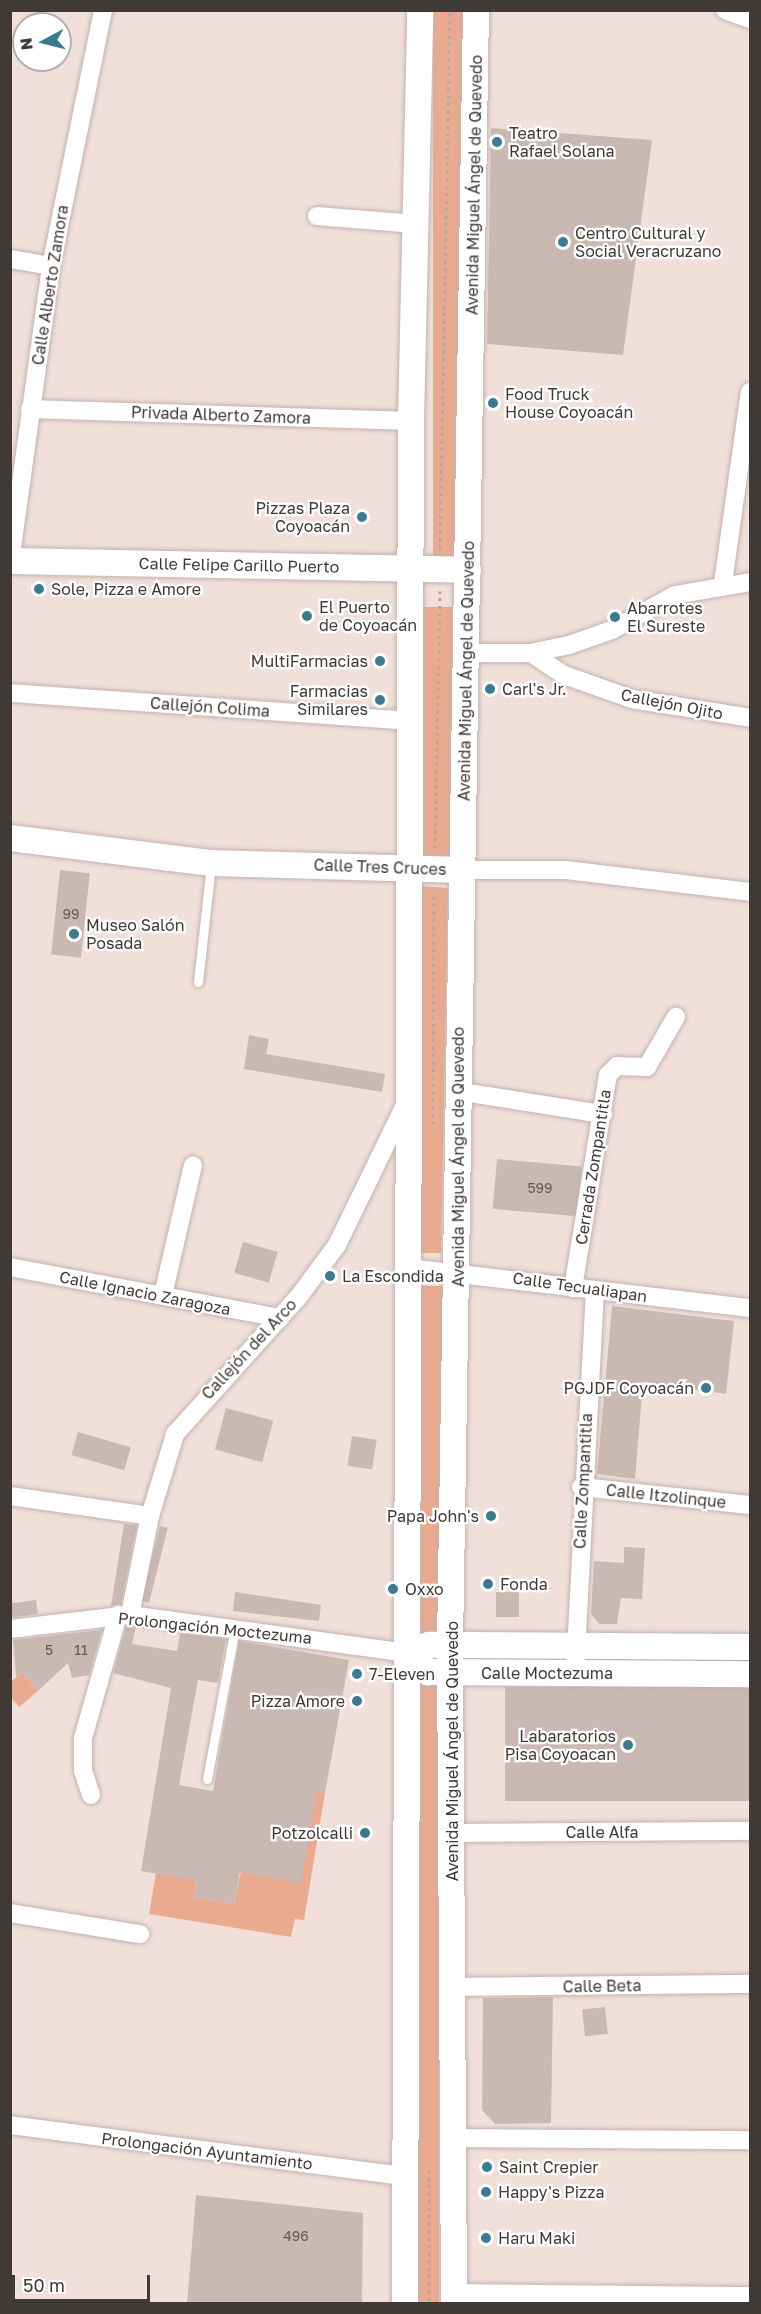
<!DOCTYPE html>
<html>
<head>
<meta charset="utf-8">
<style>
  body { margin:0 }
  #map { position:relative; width:761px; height:2314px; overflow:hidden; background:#f1e0d9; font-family:"Golos Text",sans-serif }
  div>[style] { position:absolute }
  .green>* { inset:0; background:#eaaa8f; transform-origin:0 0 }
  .building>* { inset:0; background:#c9b9b2; transform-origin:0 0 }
  .path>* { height:3px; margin-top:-1.5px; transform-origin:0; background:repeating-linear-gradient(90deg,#b4a7a1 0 3px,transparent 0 7.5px) }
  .roads { filter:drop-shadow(0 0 2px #c3b3ac) drop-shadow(0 0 2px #c3b3ac) }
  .lane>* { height:9px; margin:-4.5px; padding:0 4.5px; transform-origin:4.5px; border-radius:4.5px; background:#fff }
  .street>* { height:18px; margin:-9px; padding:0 9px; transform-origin:9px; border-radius:9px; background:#fff }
  .secondary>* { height:26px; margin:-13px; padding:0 13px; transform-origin:13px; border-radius:13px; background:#fff }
  .dots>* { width:16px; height:16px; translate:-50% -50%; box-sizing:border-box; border:3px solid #fff; border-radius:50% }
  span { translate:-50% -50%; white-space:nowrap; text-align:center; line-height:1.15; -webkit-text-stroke:4.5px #fff; paint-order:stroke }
  .number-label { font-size:14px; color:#625a56 }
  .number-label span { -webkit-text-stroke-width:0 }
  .poi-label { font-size:16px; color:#403a37 }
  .left { translate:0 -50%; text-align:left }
  .right { translate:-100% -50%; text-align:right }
  .street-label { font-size:16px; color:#403a37 }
  .frame { position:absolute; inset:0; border:12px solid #403a37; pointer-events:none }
  .north { position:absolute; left:12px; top:12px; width:60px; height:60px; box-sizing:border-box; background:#fff; border:2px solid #b3b0af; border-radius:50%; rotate:263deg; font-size:16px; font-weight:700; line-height:24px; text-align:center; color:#403a37 }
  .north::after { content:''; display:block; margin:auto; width:21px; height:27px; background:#3d7a90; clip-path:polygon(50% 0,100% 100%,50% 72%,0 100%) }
  .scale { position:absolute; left:12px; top:2275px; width:138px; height:27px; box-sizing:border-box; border:3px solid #403a37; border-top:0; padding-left:8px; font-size:18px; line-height:21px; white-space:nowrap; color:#403a37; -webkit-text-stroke:4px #fff; paint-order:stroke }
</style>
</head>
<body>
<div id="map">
  <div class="green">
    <i style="left:433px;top:11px;width:32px;height:548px"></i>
    <i style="left:423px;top:607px;width:30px;height:252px"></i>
    <i style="clip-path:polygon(420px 886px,448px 888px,441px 1253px,419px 1253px)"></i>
    <i style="clip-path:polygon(419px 1286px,446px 1286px,439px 1636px,419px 1638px)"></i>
    <i style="clip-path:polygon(22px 1672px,38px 1691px,19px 1707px,11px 1697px,11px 1682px)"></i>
    <i style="left:439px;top:1681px;width:623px;height:21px;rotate:90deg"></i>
    <i style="clip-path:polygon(260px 1781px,325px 1793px,304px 1920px,295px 1919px,291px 1937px,149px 1914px,156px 1873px,213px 1791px,194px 1897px,234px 1904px)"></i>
  </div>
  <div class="building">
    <i style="clip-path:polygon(491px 128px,652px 140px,623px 355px,487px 344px)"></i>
    <i style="left:60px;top:870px;width:30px;height:85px;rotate:6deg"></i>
    <i style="clip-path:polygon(249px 1035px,269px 1039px,266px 1054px,385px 1074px,382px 1092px,244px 1069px)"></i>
    <i style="left:497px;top:1159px;width:85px;height:50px;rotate:5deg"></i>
    <i style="left:243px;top:1242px;width:36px;height:32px;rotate:16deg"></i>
    <i style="clip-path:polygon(612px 1306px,734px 1321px,726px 1394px,643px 1382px,635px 1479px,597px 1474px)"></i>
    <i style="left:226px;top:1408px;width:49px;height:43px;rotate:15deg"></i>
    <i style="left:78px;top:1432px;width:55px;height:24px;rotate:16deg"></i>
    <i style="left:352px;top:1436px;width:25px;height:30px;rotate:9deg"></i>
    <i style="clip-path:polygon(124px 1524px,137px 1525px,121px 1604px,111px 1606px)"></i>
    <i style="left:160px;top:1526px;width:8px;height:77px;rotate:14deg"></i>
    <i style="clip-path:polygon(624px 1547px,645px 1548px,642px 1599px,621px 1598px,617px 1624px,599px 1624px,591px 1614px,594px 1561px,624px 1563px)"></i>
    <i style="clip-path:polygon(235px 1592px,321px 1605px,319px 1621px,233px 1611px)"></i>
    <i style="left:496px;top:1592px;width:23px;height:25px"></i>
    <i style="left:36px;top:1600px;width:14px;height:26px;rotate:82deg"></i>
    <i style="clip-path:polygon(126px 1627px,136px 1627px,132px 1644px,177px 1651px,180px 1633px,226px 1639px,218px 1683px,198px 1680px,179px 1785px,213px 1791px,239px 1641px,349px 1660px,325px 1793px,317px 1792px,301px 1883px,240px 1872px,234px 1904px,194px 1897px,197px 1881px,141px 1871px,171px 1688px,113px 1673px)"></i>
    <i style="clip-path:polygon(102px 1630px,89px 1675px,72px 1678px,68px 1663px,38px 1691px,22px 1672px,16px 1677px,13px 1640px)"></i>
    <i style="left:505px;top:1687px;width:245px;height:114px"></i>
    <i style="clip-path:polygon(553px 1997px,551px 2123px,495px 2124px,482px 2110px,483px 1998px)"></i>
    <i style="left:605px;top:2007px;width:27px;height:23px;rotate:84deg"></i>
    <i style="clip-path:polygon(196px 2195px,363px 2213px,362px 2304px,187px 2304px)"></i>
  </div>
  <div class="path">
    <i style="left:440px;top:548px;width:538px;rotate:-88.94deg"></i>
    <i style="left:435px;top:848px;width:257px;rotate:-88.9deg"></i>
    <i style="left:433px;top:1124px;width:233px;rotate:-89.8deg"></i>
    <i style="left:429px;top:2170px;width:134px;rotate:90deg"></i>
  </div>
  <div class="roads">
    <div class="lane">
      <i style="left:198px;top:982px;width:118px;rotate:-83.7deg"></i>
      <i style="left:207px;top:1779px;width:154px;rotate:-79.5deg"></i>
    </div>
    <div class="street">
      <i style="left:725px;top:10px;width:27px;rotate:20deg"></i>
      <i style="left:317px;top:216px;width:99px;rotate:4.6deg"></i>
      <i style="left:10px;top:259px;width:42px;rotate:9.7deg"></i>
      <i style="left:30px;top:409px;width:381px;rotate:1.8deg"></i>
      <i style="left:10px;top:562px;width:299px;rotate:-82.1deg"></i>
      <i style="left:51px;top:266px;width:261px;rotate:-78.5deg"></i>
      <i style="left:723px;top:583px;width:193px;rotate:-82deg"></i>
      <i style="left:467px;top:653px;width:64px"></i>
      <i style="left:531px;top:653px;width:39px;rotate:-12deg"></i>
      <i style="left:569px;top:645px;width:46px;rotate:-19.2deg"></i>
      <i style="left:612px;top:630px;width:72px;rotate:-29.1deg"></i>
      <i style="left:675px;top:595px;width:76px;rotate:-9.8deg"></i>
      <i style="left:531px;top:653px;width:40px;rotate:34deg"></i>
      <i style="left:564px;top:675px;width:72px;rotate:19.4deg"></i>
      <i style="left:632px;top:699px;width:120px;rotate:9.1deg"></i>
      <i style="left:10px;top:693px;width:401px;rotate:4deg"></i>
      <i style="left:463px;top:870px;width:103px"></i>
      <i style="left:566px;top:870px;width:185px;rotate:6.8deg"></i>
      <i style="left:457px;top:1091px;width:148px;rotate:9deg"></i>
      <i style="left:10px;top:1267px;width:275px;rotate:10.7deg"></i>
      <i style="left:409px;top:1268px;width:343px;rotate:6.7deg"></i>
      <i style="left:573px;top:1288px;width:216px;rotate:-80.7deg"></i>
      <i style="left:608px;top:1075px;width:13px;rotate:-45deg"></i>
      <i style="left:617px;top:1066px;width:30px;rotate:2deg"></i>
      <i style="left:647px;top:1067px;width:58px;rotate:-59.9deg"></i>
      <i style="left:163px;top:1295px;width:133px;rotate:-77deg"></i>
      <i style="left:581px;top:1487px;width:170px;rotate:6.1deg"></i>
      <i style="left:10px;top:1496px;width:141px;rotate:8.1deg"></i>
      <i style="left:130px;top:1615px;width:101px;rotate:-78.6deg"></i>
      <i style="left:150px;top:1516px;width:86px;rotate:-73deg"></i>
      <i style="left:175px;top:1434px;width:187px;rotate:-48deg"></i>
      <i style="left:300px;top:1295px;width:62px;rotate:-53.5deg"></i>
      <i style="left:337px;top:1245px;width:158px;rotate:-64.1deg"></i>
      <i style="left:10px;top:1629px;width:121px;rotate:-6.7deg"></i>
      <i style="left:130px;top:1615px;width:281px;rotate:7.8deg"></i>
      <i style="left:575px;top:1672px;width:382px;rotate:-87deg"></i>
      <i style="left:91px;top:1795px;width:25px;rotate:-108deg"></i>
      <i style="left:83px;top:1771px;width:33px;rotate:-90deg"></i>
      <i style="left:83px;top:1738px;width:128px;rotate:-74.1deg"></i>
      <i style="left:454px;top:1833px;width:296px;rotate:-0.4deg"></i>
      <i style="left:10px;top:1913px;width:132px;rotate:9.2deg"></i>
      <i style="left:453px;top:1987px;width:297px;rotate:-0.6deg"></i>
      <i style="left:10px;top:2125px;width:397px;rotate:7.4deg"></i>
      <i style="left:454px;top:2138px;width:296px;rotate:0.4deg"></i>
      <i style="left:454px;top:2293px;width:296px;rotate:0.6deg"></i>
    </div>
    <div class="secondary">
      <i style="left:10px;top:561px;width:458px;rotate:1.1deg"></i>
      <i style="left:10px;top:838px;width:203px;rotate:7.1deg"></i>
      <i style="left:211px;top:863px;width:252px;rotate:1.6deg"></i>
      <i style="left:750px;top:1647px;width:321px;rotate:-179.6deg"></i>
      <i style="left:429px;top:1645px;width:22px;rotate:159deg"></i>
      <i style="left:408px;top:1653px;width:28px;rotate:44deg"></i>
      <i style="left:428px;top:1672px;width:322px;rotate:0.4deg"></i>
      <i style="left:405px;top:2304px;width:1883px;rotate:-89.82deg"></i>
      <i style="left:411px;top:421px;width:411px;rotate:-88.7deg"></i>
      <i style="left:454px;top:2304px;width:659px;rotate:-90.35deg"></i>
      <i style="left:450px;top:1645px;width:1635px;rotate:-89.09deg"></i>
    </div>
  </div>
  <div class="dots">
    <i style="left:497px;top:142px;background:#3d7a90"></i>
    <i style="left:563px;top:242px;background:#3d7a90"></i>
    <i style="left:493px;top:403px;background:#3d7a90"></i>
    <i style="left:362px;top:517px;background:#3d7a90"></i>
    <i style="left:39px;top:589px;background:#3d7a90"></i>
    <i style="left:307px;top:616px;background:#3d7a90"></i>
    <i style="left:615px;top:617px;background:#3d7a90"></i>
    <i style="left:380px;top:661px;background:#3d7a90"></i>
    <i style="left:490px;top:689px;background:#3d7a90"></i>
    <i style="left:380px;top:700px;background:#3d7a90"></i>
    <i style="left:74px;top:934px;background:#3d7a90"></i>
    <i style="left:330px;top:1276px;background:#3d7a90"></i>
    <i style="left:706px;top:1388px;background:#3d7a90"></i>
    <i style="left:491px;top:1516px;background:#3d7a90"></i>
    <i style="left:488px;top:1584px;background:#3d7a90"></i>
    <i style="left:393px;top:1589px;background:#3d7a90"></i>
    <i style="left:357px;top:1674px;background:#3d7a90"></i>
    <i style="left:357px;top:1701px;background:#3d7a90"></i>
    <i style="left:628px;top:1745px;background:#3d7a90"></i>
    <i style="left:365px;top:1833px;background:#3d7a90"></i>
    <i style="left:487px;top:2167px;background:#3d7a90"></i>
    <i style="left:486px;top:2192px;background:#3d7a90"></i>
    <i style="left:486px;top:2238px;background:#3d7a90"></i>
  </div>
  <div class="number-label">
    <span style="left:71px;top:914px">99</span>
    <span style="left:540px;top:1188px">599</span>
    <span style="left:49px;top:1650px">5</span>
    <span style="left:81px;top:1650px">11</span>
    <span style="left:296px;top:2236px">496</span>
  </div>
  <div class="poi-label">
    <span class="left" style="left:509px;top:142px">Teatro<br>Rafael Solana</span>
    <span class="left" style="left:575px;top:242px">Centro Cultural y<br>Social Veracruzano</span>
    <span class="left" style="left:505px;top:403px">Food Truck<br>House Coyoacán</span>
    <span class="right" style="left:350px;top:517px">Pizzas Plaza<br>Coyoacán</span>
    <span class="left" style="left:51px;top:589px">Sole, Pizza e Amore</span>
    <span class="left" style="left:319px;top:616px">El Puerto<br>de Coyoacán</span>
    <span class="left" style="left:627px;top:617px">Abarrotes<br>El Sureste</span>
    <span class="right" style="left:368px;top:661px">MultiFarmacias</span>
    <span class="left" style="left:502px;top:689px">Carl's Jr.</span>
    <span class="right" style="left:368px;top:700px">Farmacias<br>Similares</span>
    <span class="left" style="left:86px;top:934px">Museo Salón<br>Posada</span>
    <span class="left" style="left:342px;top:1276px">La Escondida</span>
    <span class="right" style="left:694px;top:1388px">PGJDF Coyoacán</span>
    <span class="right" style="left:479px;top:1516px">Papa John's</span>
    <span class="left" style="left:500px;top:1584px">Fonda</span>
    <span class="left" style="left:405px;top:1589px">Oxxo</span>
    <span class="left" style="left:369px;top:1674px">7-Eleven</span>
    <span class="right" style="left:345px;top:1701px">Pizza Amore</span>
    <span class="right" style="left:616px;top:1745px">Labaratorios<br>Pisa Coyoacan</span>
    <span class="right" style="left:353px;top:1833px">Potzolcalli</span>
    <span class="left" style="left:499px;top:2167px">Saint Crepier</span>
    <span class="left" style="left:498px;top:2192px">Happy's Pizza</span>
    <span class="left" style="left:498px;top:2238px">Haru Maki</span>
  </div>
  <div class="street-label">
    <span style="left:474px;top:185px;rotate:-89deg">Avenida Miguel Ángel de Quevedo</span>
    <span style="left:50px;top:285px;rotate:-81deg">Calle Alberto Zamora</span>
    <span style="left:221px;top:415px;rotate:2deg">Privada Alberto Zamora</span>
    <span style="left:239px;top:565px;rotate:1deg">Calle Felipe Carillo Puerto</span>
    <span style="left:466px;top:671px;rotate:-89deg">Avenida Miguel Ángel de Quevedo</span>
    <span style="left:672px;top:704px;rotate:11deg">Callejón Ojito</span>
    <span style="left:210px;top:707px;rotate:4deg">Callejón Colima</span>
    <span style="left:380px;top:867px;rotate:2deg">Calle Tres Cruces</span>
    <span style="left:458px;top:1157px;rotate:-90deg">Avenida Miguel Ángel de Quevedo</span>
    <span style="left:593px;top:1167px;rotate:-81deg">Cerrada Zompantitla</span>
    <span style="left:580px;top:1287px;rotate:8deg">Calle Tecualiapan</span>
    <span style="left:145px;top:1293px;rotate:11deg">Calle Ignacio Zaragoza</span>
    <span style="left:249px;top:1349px;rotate:-47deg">Callejón del Arco</span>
    <span style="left:583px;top:1481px;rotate:-87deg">Calle Zompantitla</span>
    <span style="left:666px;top:1496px;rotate:6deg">Calle Itzolinque</span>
    <span style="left:215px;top:1628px;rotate:6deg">Prolongación Moctezuma</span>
    <span style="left:547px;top:1673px">Calle Moctezuma</span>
    <span style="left:452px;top:1751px;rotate:-90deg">Avenida Miguel Ángel de Quevedo</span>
    <span style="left:602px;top:1832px">Calle Alfa</span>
    <span style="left:602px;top:1986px;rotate:-1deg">Calle Beta</span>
    <span style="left:207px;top:2151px;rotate:7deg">Prolongación Ayuntamiento</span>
  </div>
  <div class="frame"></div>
  <div class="north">N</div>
  <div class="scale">50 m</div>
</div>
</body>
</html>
